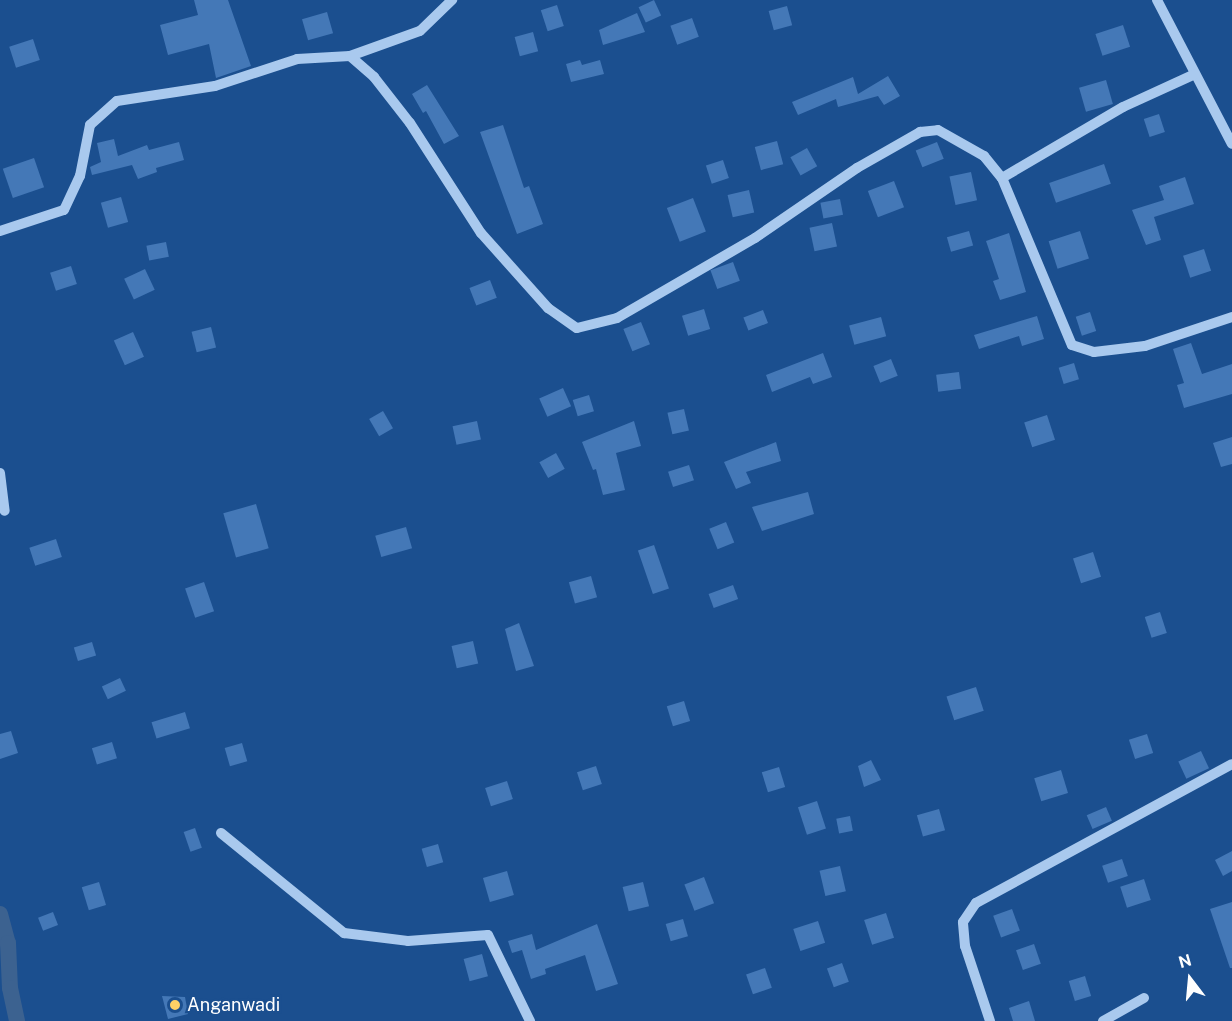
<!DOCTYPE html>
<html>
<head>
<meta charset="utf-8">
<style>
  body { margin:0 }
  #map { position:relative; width:1232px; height:1021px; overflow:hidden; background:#1b4f8f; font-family:"Public Sans",sans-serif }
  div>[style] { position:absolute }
  .canal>* { height:16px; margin:-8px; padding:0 8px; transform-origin:8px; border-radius:8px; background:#3c6290 }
  .building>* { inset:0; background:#4478b7; transform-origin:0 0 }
  .minor>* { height:10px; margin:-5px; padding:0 5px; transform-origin:5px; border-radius:5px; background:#a9c9ee }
  .dots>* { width:16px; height:16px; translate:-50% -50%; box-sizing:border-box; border:3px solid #1b4f8f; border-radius:50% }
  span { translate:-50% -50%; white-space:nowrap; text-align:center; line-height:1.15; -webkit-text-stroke:4.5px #1b4f8f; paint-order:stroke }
  .poi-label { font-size:18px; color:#fff }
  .left { translate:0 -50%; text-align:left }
  .north { position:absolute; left:1160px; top:949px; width:60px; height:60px; -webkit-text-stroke:4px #1b4f8f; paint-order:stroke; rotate:344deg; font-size:16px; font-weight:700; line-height:24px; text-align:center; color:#fff }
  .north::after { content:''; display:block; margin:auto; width:21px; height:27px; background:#fff; clip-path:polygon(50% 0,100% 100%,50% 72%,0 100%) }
</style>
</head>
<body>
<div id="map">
  <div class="canal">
    <i style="left:0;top:914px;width:30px;rotate:75deg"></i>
    <i style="left:8px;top:943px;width:45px;rotate:87.5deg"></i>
    <i style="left:10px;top:988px;width:34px;rotate:78deg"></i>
  </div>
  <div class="building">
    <i style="clip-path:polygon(194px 0,228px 0,251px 66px,216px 78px,209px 44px,168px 55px,160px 25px,198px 15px)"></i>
    <i style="left:654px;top:0;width:17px;height:17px;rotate:65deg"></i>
    <i style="left:557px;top:5px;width:22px;height:17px;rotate:72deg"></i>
    <i style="left:787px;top:6px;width:20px;height:19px;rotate:75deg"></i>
    <i style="left:327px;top:12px;width:22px;height:26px;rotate:74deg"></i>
    <i style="clip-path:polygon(637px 13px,645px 32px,603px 45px,599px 30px)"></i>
    <i style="left:692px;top:18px;width:20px;height:23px;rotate:70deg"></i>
    <i style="left:1123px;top:25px;width:23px;height:29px;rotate:72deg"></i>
    <i style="left:533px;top:32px;width:20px;height:19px;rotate:75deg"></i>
    <i style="left:33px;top:39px;width:22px;height:25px;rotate:72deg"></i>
    <i style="clip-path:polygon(580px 60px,582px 65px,600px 60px,604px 74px,571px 82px,566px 64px)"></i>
    <i style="clip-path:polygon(888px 76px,900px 96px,884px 105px,878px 96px,838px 107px,836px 99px,798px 115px,792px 102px,853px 77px,858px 94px)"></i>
    <i style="left:1106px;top:80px;width:25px;height:28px;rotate:74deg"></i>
    <i style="clip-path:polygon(427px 85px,459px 136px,444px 144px,426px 111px,423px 113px,412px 94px)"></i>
    <i style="left:1159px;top:114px;width:19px;height:16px;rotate:72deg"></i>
    <i style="clip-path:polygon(503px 125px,524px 188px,529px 186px,543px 224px,517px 234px,480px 132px)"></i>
    <i style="clip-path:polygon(114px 139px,118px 156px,147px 145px,149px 150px,179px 142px,184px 160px,156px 168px,157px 172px,138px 179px,132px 165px,92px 175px,90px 167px,101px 162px,97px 143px)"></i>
    <i style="left:777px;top:141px;width:24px;height:23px;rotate:75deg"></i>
    <i style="left:937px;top:142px;width:18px;height:23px;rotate:68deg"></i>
    <i style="left:807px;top:148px;width:21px;height:19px;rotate:61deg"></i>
    <i style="left:34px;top:158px;width:31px;height:33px;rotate:71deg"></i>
    <i style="left:723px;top:160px;width:19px;height:18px;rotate:72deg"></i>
    <i style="left:1104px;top:164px;width:21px;height:58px;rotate:71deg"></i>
    <i style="left:971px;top:172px;width:29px;height:22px;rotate:78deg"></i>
    <i style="clip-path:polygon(1185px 177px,1194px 204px,1154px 217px,1161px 240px,1146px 245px,1132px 210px,1164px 200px,1159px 186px)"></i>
    <i style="left:894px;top:181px;width:28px;height:28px;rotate:69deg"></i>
    <i style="left:749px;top:190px;width:23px;height:22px;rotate:77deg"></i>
    <i style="left:121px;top:197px;width:26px;height:21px;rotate:74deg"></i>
    <i style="left:693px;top:198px;width:36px;height:28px;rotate:69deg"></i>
    <i style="left:840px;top:199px;width:16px;height:20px;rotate:79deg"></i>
    <i style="left:832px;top:223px;width:24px;height:23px;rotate:78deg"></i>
    <i style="left:969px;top:231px;width:15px;height:23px;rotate:74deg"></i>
    <i style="left:1080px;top:231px;width:29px;height:33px;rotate:72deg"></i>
    <i style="clip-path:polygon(1009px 233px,1026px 292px,1000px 300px,993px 281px,999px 279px,986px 241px)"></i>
    <i style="left:166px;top:242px;width:15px;height:20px;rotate:79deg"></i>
    <i style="left:1204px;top:249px;width:23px;height:22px;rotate:72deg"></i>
    <i style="left:733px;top:262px;width:20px;height:24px;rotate:70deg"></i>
    <i style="left:71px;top:266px;width:19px;height:22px;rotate:72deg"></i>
    <i style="left:145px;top:269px;width:23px;height:23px;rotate:65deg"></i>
    <i style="left:490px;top:280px;width:19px;height:22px;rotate:69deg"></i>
    <i style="left:704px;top:309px;width:21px;height:23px;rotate:73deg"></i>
    <i style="left:763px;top:310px;width:14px;height:21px;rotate:69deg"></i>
    <i style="left:1090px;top:312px;width:20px;height:15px;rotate:72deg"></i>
    <i style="clip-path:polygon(1037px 316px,1044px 339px,1022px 346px,1019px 336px,979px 349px,974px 335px)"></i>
    <i style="left:881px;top:317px;width:20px;height:33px;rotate:75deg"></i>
    <i style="left:641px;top:322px;width:24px;height:19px;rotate:68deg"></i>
    <i style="left:211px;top:327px;width:21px;height:20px;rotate:76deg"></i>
    <i style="left:133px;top:332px;width:27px;height:21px;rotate:66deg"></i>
    <i style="clip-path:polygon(1191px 343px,1202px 374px,1232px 364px,1232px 394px,1184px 408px,1177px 385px,1184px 383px,1173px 349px)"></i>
    <i style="clip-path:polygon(823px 353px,832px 377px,813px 384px,810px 377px,772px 392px,766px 375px)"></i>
    <i style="left:891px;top:359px;width:18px;height:19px;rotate:68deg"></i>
    <i style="left:1074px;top:363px;width:17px;height:16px;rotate:73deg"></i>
    <i style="left:959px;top:372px;width:17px;height:23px;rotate:83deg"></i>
    <i style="left:563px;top:388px;width:20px;height:26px;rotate:66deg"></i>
    <i style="left:589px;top:395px;width:17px;height:17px;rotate:73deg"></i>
    <i style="left:684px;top:409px;width:22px;height:17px;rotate:77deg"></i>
    <i style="left:383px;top:411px;width:20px;height:16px;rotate:60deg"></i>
    <i style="left:1047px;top:415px;width:26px;height:24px;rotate:72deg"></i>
    <i style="left:477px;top:421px;width:19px;height:25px;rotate:78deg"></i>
    <i style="clip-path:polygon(634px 421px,641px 446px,616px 453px,625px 490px,603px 495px,596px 469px,593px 470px,582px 442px)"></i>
    <i style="clip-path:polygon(1232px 437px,1232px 464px,1221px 467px,1213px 443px)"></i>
    <i style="clip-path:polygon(776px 442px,781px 461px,746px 472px,751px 483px,736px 489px,724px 462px)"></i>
    <i style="left:556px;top:453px;width:18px;height:19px;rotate:61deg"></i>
    <i style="left:689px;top:465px;width:16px;height:22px;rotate:72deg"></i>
    <i style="clip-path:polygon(808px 492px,814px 514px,762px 531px,752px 507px)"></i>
    <i style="left:256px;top:504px;width:46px;height:34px;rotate:74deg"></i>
    <i style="left:726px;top:522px;width:22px;height:18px;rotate:68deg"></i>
    <i style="left:406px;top:527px;width:22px;height:32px;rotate:74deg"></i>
    <i style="left:56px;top:539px;width:19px;height:28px;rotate:72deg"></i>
    <i style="left:654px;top:545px;width:46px;height:17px;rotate:71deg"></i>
    <i style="left:1093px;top:552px;width:26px;height:21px;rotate:72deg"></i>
    <i style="left:591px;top:576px;width:22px;height:23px;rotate:74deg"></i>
    <i style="left:204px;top:582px;width:31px;height:20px;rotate:71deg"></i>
    <i style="left:733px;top:585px;width:15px;height:26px;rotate:70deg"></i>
    <i style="left:1160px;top:612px;width:22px;height:16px;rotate:72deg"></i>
    <i style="clip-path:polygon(519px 623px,534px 666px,516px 671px,505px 629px)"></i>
    <i style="left:473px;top:641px;width:23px;height:22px;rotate:77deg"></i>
    <i style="left:92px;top:642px;width:14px;height:19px;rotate:73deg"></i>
    <i style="left:120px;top:678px;width:14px;height:20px;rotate:65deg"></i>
    <i style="left:976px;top:687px;width:25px;height:31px;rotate:72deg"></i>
    <i style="left:684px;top:701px;width:21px;height:18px;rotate:73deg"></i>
    <i style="left:185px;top:712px;width:17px;height:35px;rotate:73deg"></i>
    <i style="clip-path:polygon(11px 731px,18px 753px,0 759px,0 734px)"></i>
    <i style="left:1147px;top:734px;width:20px;height:19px;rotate:72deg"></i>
    <i style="left:112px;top:742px;width:17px;height:21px;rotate:73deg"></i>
    <i style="left:242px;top:743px;width:19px;height:18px;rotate:74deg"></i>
    <i style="left:1201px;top:751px;width:19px;height:25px;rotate:65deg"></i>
    <i style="clip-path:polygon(871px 760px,881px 780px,864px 787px,858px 766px)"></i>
    <i style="left:596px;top:766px;width:19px;height:20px;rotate:72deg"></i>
    <i style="left:779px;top:767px;width:21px;height:18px;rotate:73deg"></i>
    <i style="left:1061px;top:770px;width:24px;height:28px;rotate:73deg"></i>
    <i style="left:507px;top:781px;width:19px;height:23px;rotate:72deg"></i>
    <i style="left:817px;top:801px;width:29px;height:20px;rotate:72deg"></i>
    <i style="left:1106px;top:807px;width:15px;height:21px;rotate:67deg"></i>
    <i style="left:939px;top:809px;width:22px;height:23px;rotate:74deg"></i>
    <i style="left:850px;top:816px;width:15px;height:14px;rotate:79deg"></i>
    <i style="left:195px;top:828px;width:21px;height:12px;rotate:71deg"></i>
    <i style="left:438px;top:844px;width:19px;height:17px;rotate:74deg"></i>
    <i style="clip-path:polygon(1232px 851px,1232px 871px,1223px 876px,1215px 860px)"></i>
    <i style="left:1122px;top:859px;width:18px;height:21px;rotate:71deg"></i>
    <i style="left:840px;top:866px;width:26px;height:21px;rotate:77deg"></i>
    <i style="left:507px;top:871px;width:25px;height:25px;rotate:74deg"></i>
    <i style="left:704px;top:877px;width:28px;height:21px;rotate:69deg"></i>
    <i style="left:1144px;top:879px;width:22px;height:25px;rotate:72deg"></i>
    <i style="left:99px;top:882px;width:24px;height:18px;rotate:73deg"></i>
    <i style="left:643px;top:882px;width:25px;height:21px;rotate:76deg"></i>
    <i style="clip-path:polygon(1232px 902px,1232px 968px,1230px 968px,1210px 909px)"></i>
    <i style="left:1012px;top:909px;width:23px;height:20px;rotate:70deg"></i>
    <i style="left:53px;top:912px;width:14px;height:16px;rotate:69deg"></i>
    <i style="left:886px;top:913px;width:26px;height:23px;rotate:72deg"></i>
    <i style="left:683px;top:919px;width:18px;height:18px;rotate:74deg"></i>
    <i style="left:818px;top:921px;width:23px;height:26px;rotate:72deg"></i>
    <i style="clip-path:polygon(597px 924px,618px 984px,596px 991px,585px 955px,545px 969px,546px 974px,531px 979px,522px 950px,512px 953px,508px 941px,532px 934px,536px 950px)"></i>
    <i style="left:1034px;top:944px;width:21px;height:19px;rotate:71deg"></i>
    <i style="left:482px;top:954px;width:23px;height:19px;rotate:75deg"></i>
    <i style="left:842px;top:963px;width:20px;height:16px;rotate:70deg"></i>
    <i style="left:765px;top:968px;width:21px;height:20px;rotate:71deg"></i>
    <i style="left:1085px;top:976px;width:21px;height:17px;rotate:73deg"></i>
    <i style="clip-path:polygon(162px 996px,185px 997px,188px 1014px,168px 1019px)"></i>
    <i style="clip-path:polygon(1029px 1001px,1035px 1021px,1013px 1021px,1009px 1008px)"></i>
  </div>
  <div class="minor">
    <i style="left:1157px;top:0;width:162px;rotate:62.5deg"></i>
    <i style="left:350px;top:56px;width:32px;rotate:41deg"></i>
    <i style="left:374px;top:77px;width:58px;rotate:52deg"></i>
    <i style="left:410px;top:123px;width:131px;rotate:57.2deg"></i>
    <i style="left:481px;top:233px;width:101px;rotate:48.2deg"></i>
    <i style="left:548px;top:308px;width:35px;rotate:35deg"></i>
    <i style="left:577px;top:328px;width:41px;rotate:-14deg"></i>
    <i style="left:617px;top:318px;width:160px;rotate:-30.1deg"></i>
    <i style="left:755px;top:238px;width:124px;rotate:-34.5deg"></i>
    <i style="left:857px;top:168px;width:73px;rotate:-29.7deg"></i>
    <i style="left:920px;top:132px;width:18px;rotate:-6deg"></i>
    <i style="left:938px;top:130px;width:53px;rotate:29.5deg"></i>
    <i style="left:984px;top:156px;width:28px;rotate:51deg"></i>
    <i style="left:1002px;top:178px;width:181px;rotate:67.3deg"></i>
    <i style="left:1072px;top:345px;width:23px;rotate:18deg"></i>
    <i style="left:1094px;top:352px;width:51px;rotate:-6.7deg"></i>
    <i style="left:1145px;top:346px;width:92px;rotate:-18.4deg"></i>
    <i style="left:1002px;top:178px;width:140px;rotate:-30.4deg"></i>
    <i style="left:1123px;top:107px;width:79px;rotate:-24.6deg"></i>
    <i style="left:0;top:231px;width:67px;rotate:-18.2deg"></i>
    <i style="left:64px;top:210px;width:38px;rotate:-65deg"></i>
    <i style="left:80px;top:176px;width:52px;rotate:-78.9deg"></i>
    <i style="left:90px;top:125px;width:36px;rotate:-42deg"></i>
    <i style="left:117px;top:101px;width:99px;rotate:-8.7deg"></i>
    <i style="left:215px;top:86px;width:86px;rotate:-18.2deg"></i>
    <i style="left:297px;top:59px;width:53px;rotate:-3.2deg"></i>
    <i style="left:350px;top:56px;width:74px;rotate:-19.7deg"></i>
    <i style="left:420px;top:31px;width:45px;rotate:-44.1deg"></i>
    <i style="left:0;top:473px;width:38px;rotate:83deg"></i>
    <i style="left:221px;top:833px;width:159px;rotate:39.1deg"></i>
    <i style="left:344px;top:933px;width:64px;rotate:7.1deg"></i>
    <i style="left:408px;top:941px;width:80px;rotate:-4.3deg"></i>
    <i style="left:488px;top:935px;width:96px;rotate:64deg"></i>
    <i style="left:990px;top:1021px;width:79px;rotate:-108.4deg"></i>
    <i style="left:965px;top:946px;width:24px;rotate:-95deg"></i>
    <i style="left:963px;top:922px;width:23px;rotate:-56deg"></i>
    <i style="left:976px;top:903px;width:291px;rotate:-28.5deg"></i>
    <i style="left:1103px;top:1021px;width:47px;rotate:-29.3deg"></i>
  </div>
  <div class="dots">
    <i style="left:175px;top:1005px;background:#ffd166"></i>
  </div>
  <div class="poi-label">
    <span class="left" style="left:187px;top:1005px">Anganwadi</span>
  </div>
  <div class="north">N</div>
</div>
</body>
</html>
